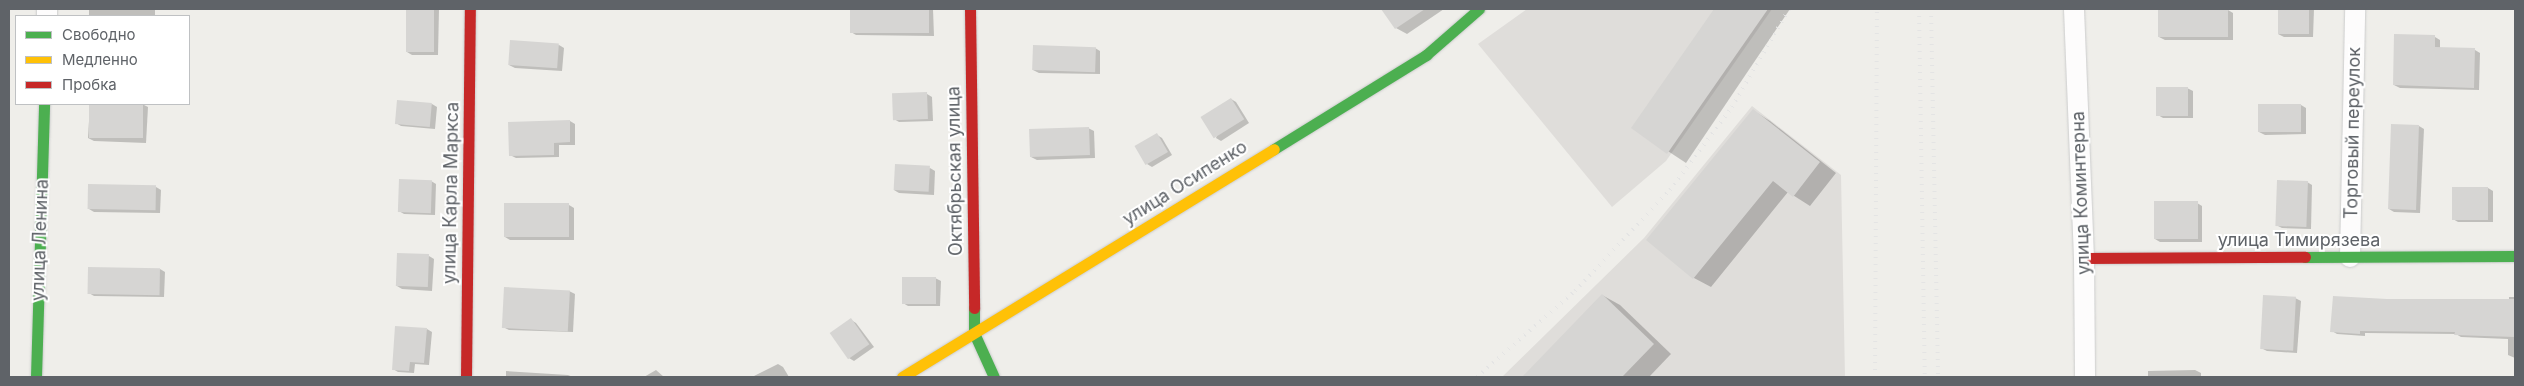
<!DOCTYPE html>
<html>
<head>
<meta charset="utf-8">
<style>
  body { margin:0 }
  #map { position:relative; width:2524px; height:386px; overflow:hidden; background:#efeeea; font-family:Inter,sans-serif }
  div>[style] { position:absolute }
  .industrial>* { inset:0; background:#dfddda }
  .shadow>* { inset:0; background:#0003; transform-origin:0 0 }
  .building>* { inset:0; background:#d6d5d3; transform-origin:0 0 }
  .roads { filter:drop-shadow(0 0 1px #cbcccc) drop-shadow(0 0 1px #cbcccc) }
  .street>* { height:20px; margin:-10px; padding:0 10px; transform-origin:10px; border-radius:10px; background:#fdfcfc }
  .fast>* { height:11px; margin:-5.5px; padding:0 5.5px; transform-origin:5.5px; border-radius:5.5px; background:#4caf50 }
  .slow>* { height:11px; margin:-5.5px; padding:0 5.5px; transform-origin:5.5px; border-radius:5.5px; background:#ffc107 }
  .jam>* { height:11px; margin:-5.5px; padding:0 5.5px; transform-origin:5.5px; border-radius:5.5px; background:#c62828 }
  .rail>* { height:4px; margin-top:-2px; transform-origin:0; background:repeating-linear-gradient(90deg,#e4e4e4 0 1px,transparent 0 7px) }
  span { translate:-50% -50%; white-space:nowrap; text-align:center; line-height:1.15; -webkit-text-stroke:4px #fff; paint-order:stroke }
  .street-label { font-size:18px; color:#5f6368 }
  .frame { position:absolute; inset:0; border:10px solid #5f6368; pointer-events:none }
  .legend { position:absolute; left:15px; top:15px; width:175px; height:90px; box-sizing:border-box; background:#fff; border:1px solid #bfc1c3; margin:0; padding:6px 9px; list-style:none; font-size:15px; color:#5f6368 }
  .legend li { display:flex; align-items:center; gap:10px; height:25px }
  .legend b { width:25px; border:1px solid #bfc1c3 }
</style>
</head>
<body>
<div id="map">
  <div class="industrial">
    <i style="clip-path:polygon(1527px 9px,1772px 9px,1666px 161px,1612px 207px,1478px 44px)"></i>
    <i style="clip-path:polygon(1752px 106px,1841px 175px,1845px 377px,1502px 377px,1644px 238px)"></i>
  </div>
  <div class="shadow">
    <i style="left:89px;top:9px;width:66px;height:7px"></i>
    <i style="clip-path:polygon(408px 9px,439px 9px,438px 55px,412px 55px,407px 52px)"></i>
    <i style="clip-path:polygon(851px 9px,933px 9px,934px 36px,856px 35px,851px 32px)"></i>
    <i style="clip-path:polygon(1383px 9px,1444px 9px,1407px 34px,1396px 28px)"></i>
    <i style="clip-path:polygon(1715px 9px,1790px 9px,1686px 163px,1633px 128px)"></i>
    <i style="clip-path:polygon(2279px 9px,2314px 9px,2313px 37px,2284px 37px,2278px 34px)"></i>
    <i style="clip-path:polygon(2228px 10px,2233px 13px,2233px 40px,2165px 40px,2159px 37px)"></i>
    <i style="clip-path:polygon(2435px 37px,2440px 40px,2440px 49px,2475px 50px,2480px 53px,2479px 90px,2400px 88px,2394px 85px)"></i>
    <i style="clip-path:polygon(559px 45px,564px 48px,562px 71px,515px 68px,509px 65px)"></i>
    <i style="clip-path:polygon(1095px 48px,1100px 51px,1100px 74px,1039px 73px,1033px 70px)"></i>
    <i style="clip-path:polygon(2187px 88px,2193px 91px,2193px 118px,2163px 118px,2158px 115px)"></i>
    <i style="clip-path:polygon(927px 94px,932px 97px,933px 121px,899px 122px,894px 119px)"></i>
    <i style="clip-path:polygon(1231px 99px,1236px 102px,1249px 123px,1221px 141px,1216px 138px)"></i>
    <i style="clip-path:polygon(90px 104px,142px 104px,148px 107px,146px 143px,94px 141px,88px 138px)"></i>
    <i style="clip-path:polygon(432px 104px,437px 107px,435px 129px,401px 126px,396px 123px)"></i>
    <i style="clip-path:polygon(2301px 105px,2306px 108px,2306px 134px,2265px 135px,2259px 132px)"></i>
    <i style="clip-path:polygon(1754px 111px,1770px 121px,1836px 173px,1810px 206px,1788px 192px,1711px 287px,1694px 278px,1648px 240px)"></i>
    <i style="clip-path:polygon(570px 121px,575px 124px,575px 145px,559px 145px,559px 157px,516px 158px,510px 155px)"></i>
    <i style="clip-path:polygon(2419px 126px,2424px 129px,2420px 213px,2394px 212px,2389px 209px)"></i>
    <i style="clip-path:polygon(1088px 128px,1094px 131px,1095px 158px,1037px 160px,1031px 157px)"></i>
    <i style="clip-path:polygon(1157px 135px,1162px 138px,1172px 155px,1152px 167px,1147px 164px)"></i>
    <i style="clip-path:polygon(930px 168px,935px 171px,934px 195px,899px 193px,894px 190px)"></i>
    <i style="clip-path:polygon(431px 181px,436px 184px,435px 215px,404px 214px,399px 211px)"></i>
    <i style="clip-path:polygon(2307px 182px,2312px 185px,2311px 229px,2282px 228px,2276px 225px)"></i>
    <i style="clip-path:polygon(156px 187px,161px 190px,160px 213px,94px 212px,89px 209px)"></i>
    <i style="clip-path:polygon(2453px 188px,2488px 188px,2493px 191px,2493px 222px,2458px 222px,2453px 219px)"></i>
    <i style="clip-path:polygon(2197px 203px,2202px 206px,2202px 242px,2160px 242px,2155px 239px)"></i>
    <i style="clip-path:polygon(569px 205px,574px 208px,574px 240px,510px 240px,505px 237px)"></i>
    <i style="clip-path:polygon(429px 256px,434px 259px,432px 291px,402px 289px,397px 286px)"></i>
    <i style="clip-path:polygon(160px 269px,165px 272px,164px 297px,94px 296px,89px 293px)"></i>
    <i style="clip-path:polygon(935px 278px,941px 281px,940px 306px,908px 306px,903px 303px)"></i>
    <i style="clip-path:polygon(569px 291px,575px 294px,573px 332px,509px 330px,503px 327px)"></i>
    <i style="clip-path:polygon(1602px 295px,1620px 305px,1671px 354px,1649px 377px,1524px 377px)"></i>
    <i style="clip-path:polygon(2509px 297px,2515px 297px,2515px 358px,2508px 355px,2508px 339px,2461px 337px,2456px 334px,2365px 333px,2365px 336px,2337px 334px,2332px 331px,2387px 300px,2509px 300px)"></i>
    <i style="clip-path:polygon(2295px 298px,2301px 301px,2297px 353px,2267px 351px,2261px 348px)"></i>
    <i style="clip-path:polygon(851px 320px,856px 323px,874px 347px,854px 361px,849px 358px)"></i>
    <i style="clip-path:polygon(427px 329px,432px 332px,429px 365px,415px 364px,414px 373px,398px 372px,393px 369px)"></i>
    <i style="clip-path:polygon(778px 364px,783px 367px,789px 377px,752px 377px)"></i>
    <i style="clip-path:polygon(656px 370px,664px 377px,644px 377px)"></i>
    <i style="clip-path:polygon(2195px 370px,2201px 373px,2201px 377px,2148px 377px,2148px 371px)"></i>
    <i style="clip-path:polygon(506px 371px,568px 375px,573px 377px,506px 377px)"></i>
  </div>
  <div class="building">
    <i style="left:406px;top:9px;width:28px;height:43px"></i>
    <i style="left:850px;top:9px;width:79px;height:24px"></i>
    <i style="clip-path:polygon(1381px 9px,1425px 9px,1395px 29px)"></i>
    <i style="clip-path:polygon(1714px 9px,1768px 9px,1667px 154px,1631px 128px)"></i>
    <i style="left:2158px;top:9px;width:70px;height:28px"></i>
    <i style="left:2278px;top:9px;width:31px;height:25px"></i>
    <i style="clip-path:polygon(2394px 34px,2435px 35px,2435px 47px,2475px 48px,2474px 88px,2393px 85px)"></i>
    <i style="left:510px;top:40px;width:49px;height:25px;rotate:4deg"></i>
    <i style="left:1033px;top:45px;width:63px;height:25px;rotate:2deg"></i>
    <i style="left:2156px;top:87px;width:32px;height:29px"></i>
    <i style="left:927px;top:92px;width:27px;height:35px;rotate:88deg"></i>
    <i style="left:1231px;top:98px;width:25px;height:36px;rotate:58deg"></i>
    <i style="left:397px;top:100px;width:35px;height:24px;rotate:5deg"></i>
    <i style="left:89px;top:104px;width:54px;height:34px"></i>
    <i style="left:2301px;top:104px;width:28px;height:43px;rotate:90deg"></i>
    <i style="clip-path:polygon(1753px 109px,1820px 162px,1793px 197px,1773px 181px,1693px 279px,1646px 240px)"></i>
    <i style="clip-path:polygon(570px 120px,570px 142px,554px 143px,554px 155px,509px 156px,508px 122px)"></i>
    <i style="left:2391px;top:124px;width:28px;height:85px;rotate:2deg"></i>
    <i style="left:1089px;top:127px;width:28px;height:60px;rotate:88deg"></i>
    <i style="left:1157px;top:133px;width:22px;height:26px;rotate:60deg"></i>
    <i style="left:895px;top:164px;width:35px;height:26px;rotate:3deg"></i>
    <i style="left:399px;top:179px;width:33px;height:33px;rotate:2deg"></i>
    <i style="left:2277px;top:180px;width:31px;height:46px;rotate:2deg"></i>
    <i style="left:88px;top:184px;width:68px;height:25px;rotate:1deg"></i>
    <i style="left:2452px;top:187px;width:36px;height:33px"></i>
    <i style="left:2154px;top:201px;width:44px;height:38px"></i>
    <i style="left:504px;top:203px;width:65px;height:34px"></i>
    <i style="left:397px;top:253px;width:32px;height:33px;rotate:2deg"></i>
    <i style="left:88px;top:267px;width:72px;height:27px;rotate:1deg"></i>
    <i style="left:902px;top:277px;width:34px;height:27px"></i>
    <i style="left:504px;top:287px;width:66px;height:41px;rotate:3deg"></i>
    <i style="clip-path:polygon(1602px 294px,1654px 344px,1622px 377px,1522px 377px)"></i>
    <i style="left:2263px;top:295px;width:33px;height:54px;rotate:3deg"></i>
    <i style="clip-path:polygon(2333px 296px,2387px 299px,2515px 299px,2515px 337px,2454px 335px,2455px 332px,2360px 331px,2360px 334px,2330px 332px)"></i>
    <i style="left:851px;top:318px;width:32px;height:26px;rotate:55deg"></i>
    <i style="clip-path:polygon(395px 326px,427px 328px,424px 363px,410px 362px,409px 371px,392px 370px)"></i>
  </div>
  <div class="roads">
    <div class="street">
      <i style="left:2074px;top:9px;width:249px;rotate:87.7deg"></i>
      <i style="left:2084px;top:258px;width:119px;rotate:89.5deg"></i>
      <i style="left:47px;top:16px;width:7px;rotate:-90deg"></i>
      <i style="left:2350px;top:257px;width:248px;rotate:-88.8deg"></i>
    </div>
    <div class="fast">
      <i style="left:1274px;top:149px;width:179px;rotate:-31.7deg"></i>
      <i style="left:1426px;top:55px;width:70px;rotate:-41deg"></i>
      <i style="left:2305px;top:257px;width:210px;rotate:-0.3deg"></i>
      <i style="left:974px;top:308px;width:25px;rotate:90deg"></i>
      <i style="left:974px;top:333px;width:48px;rotate:65.6deg"></i>
      <i style="left:36px;top:377px;width:273px;rotate:-88.3deg"></i>
    </div>
    <div class="slow">
      <i style="left:902px;top:377px;width:436px;rotate:-31.5deg"></i>
    </div>
    <div class="jam">
      <i style="left:970px;top:9px;width:299px;rotate:89.2deg"></i>
      <i style="left:2084px;top:258px;width:221px;rotate:-0.3deg"></i>
      <i style="left:466px;top:377px;width:368px;rotate:-89.4deg"></i>
    </div>
  </div>
  <div class="rail">
    <i style="left:1919px;top:9px;width:368px;rotate:89.1deg"></i>
    <i style="left:1931px;top:9px;width:368px;rotate:88.9deg"></i>
    <i style="left:1477px;top:377px;width:130px;rotate:-41.3deg"></i>
    <i style="left:1575px;top:291px;width:139px;rotate:-46.8deg"></i>
    <i style="left:1670px;top:190px;width:104px;rotate:-53.2deg"></i>
    <i style="left:1732px;top:107px;width:113px;rotate:-59.8deg"></i>
    <i style="left:1875px;top:377px;width:368px;rotate:-89.7deg"></i>
  </div>
  <div class="street-label">
    <span style="left:2353px;top:133px;rotate:-89deg">Торговый переулок</span>
    <span style="left:955px;top:171px;rotate:-91deg">Октябрьская улица</span>
    <span style="left:1185px;top:183px;rotate:-32deg">улица Осипенко</span>
    <span style="left:451px;top:193px;rotate:-89deg">улица Карла Маркса</span>
    <span style="left:2081px;top:193px;rotate:-92deg">улица Коминтерна</span>
    <span style="left:40px;top:240px;rotate:-88deg">улица Ленина</span>
    <span style="left:2299px;top:240px">улица Тимирязева</span>
  </div>
  <div class="frame"></div>
  <ul class="legend">
  <li><b style="height:6px;background:#4caf50"></b>Свободно</li>
  <li><b style="height:6px;background:#ffc107"></b>Медленно</li>
  <li><b style="height:6px;background:#c62828"></b>Пробка</li>
  </ul>
</div>
</body>
</html>
